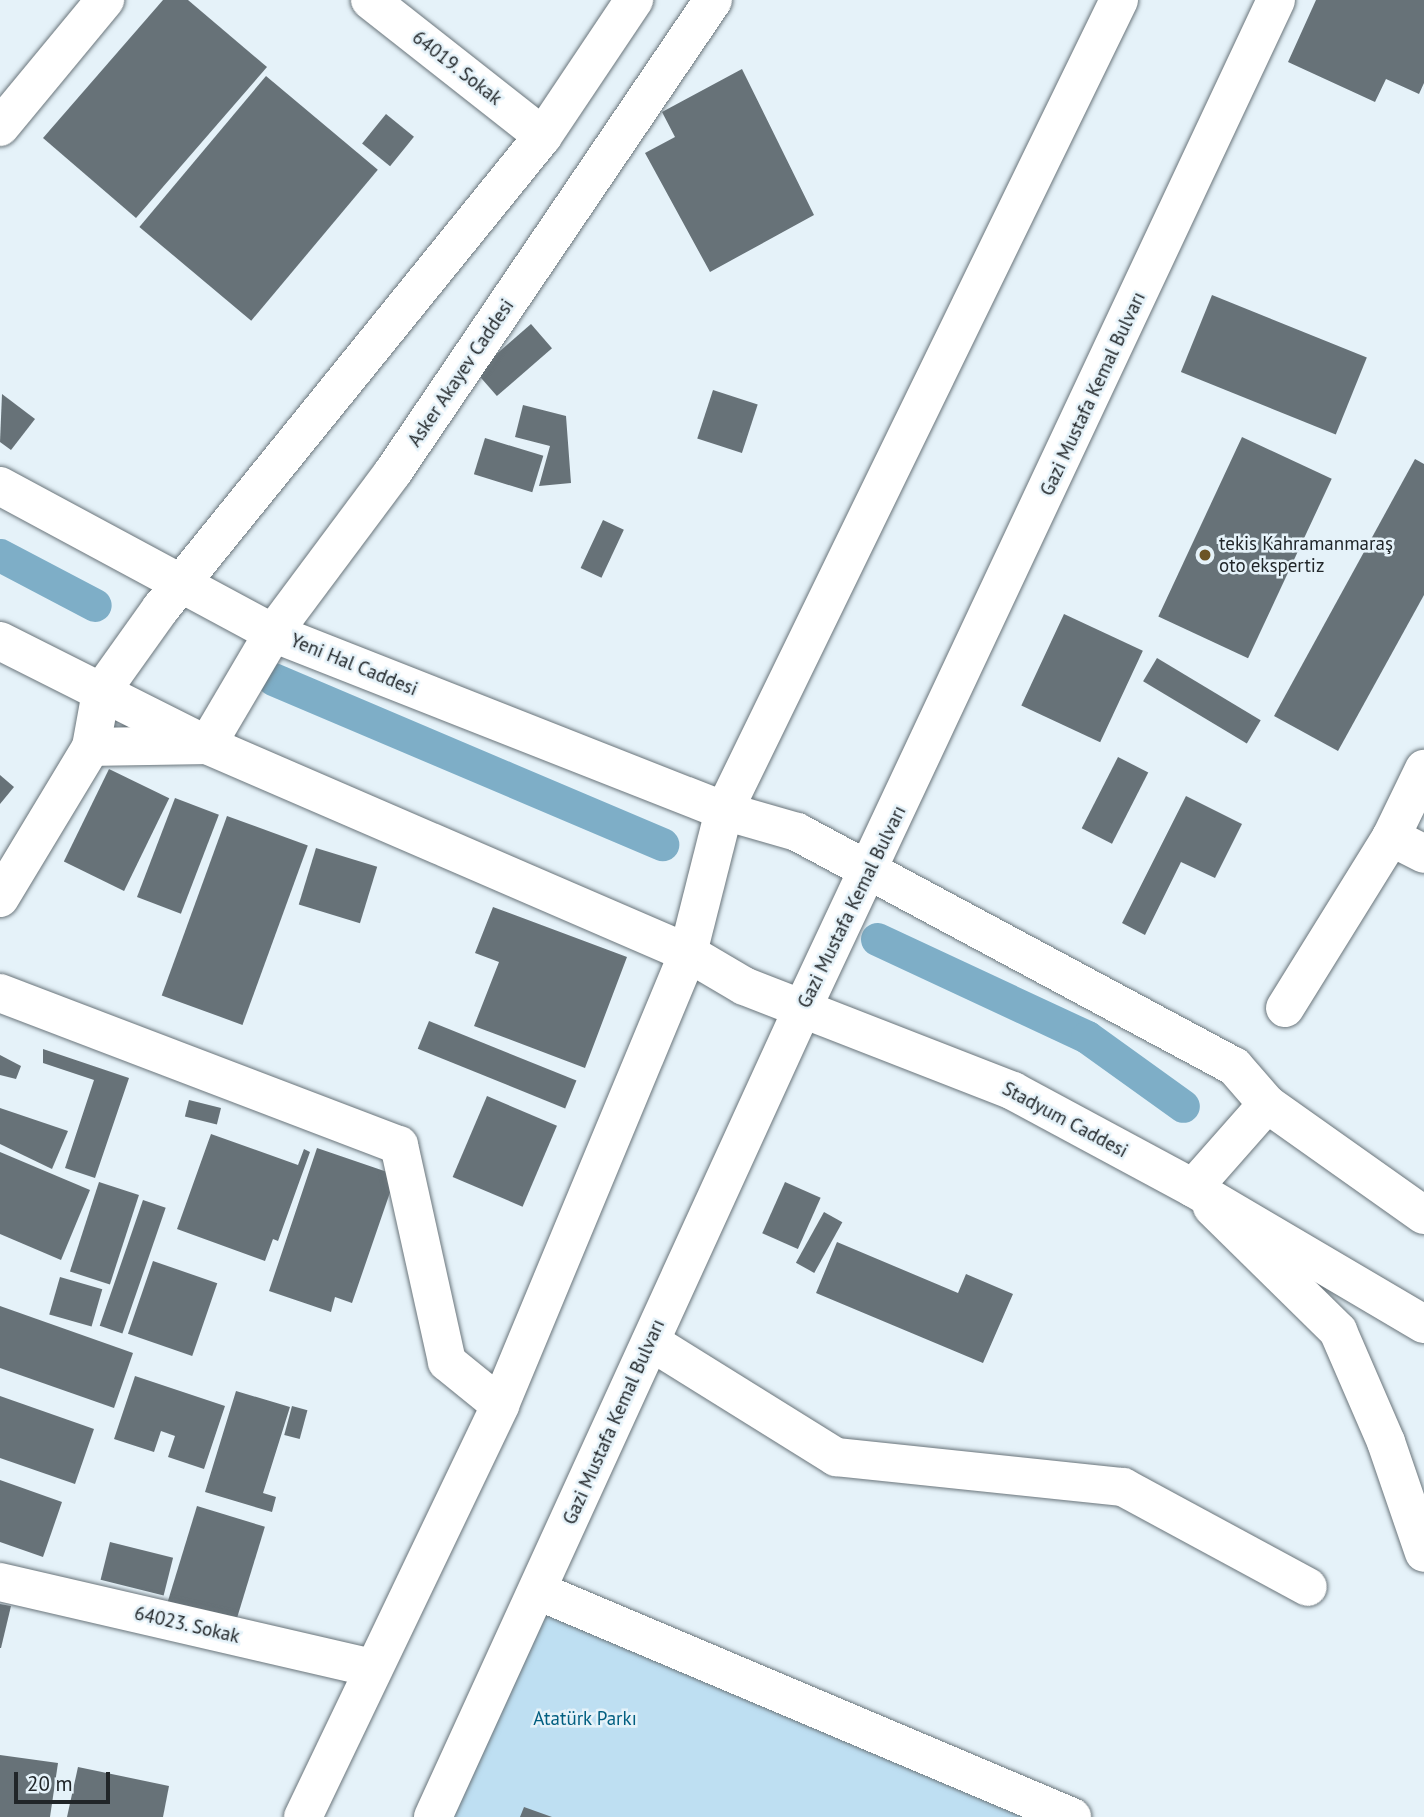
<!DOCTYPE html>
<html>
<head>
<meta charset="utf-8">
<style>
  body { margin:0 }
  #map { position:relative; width:1424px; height:1817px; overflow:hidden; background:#e5f2f9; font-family:"PT Sans",sans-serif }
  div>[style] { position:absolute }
  .green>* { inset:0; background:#bedff2 }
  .canal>* { height:33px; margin:-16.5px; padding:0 16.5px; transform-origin:16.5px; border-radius:16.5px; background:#7eaec7 }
  .building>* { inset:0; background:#677278; transform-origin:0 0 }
  .roads { filter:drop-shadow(0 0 2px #6a757b) drop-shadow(0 0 2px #6a757b) }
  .minor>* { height:38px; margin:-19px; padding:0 19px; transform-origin:19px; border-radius:19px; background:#fff }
  .major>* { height:38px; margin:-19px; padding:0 19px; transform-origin:19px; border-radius:19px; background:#fff }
  .highway>* { height:38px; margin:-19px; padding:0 19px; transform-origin:19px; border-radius:19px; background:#fff }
  .dots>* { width:19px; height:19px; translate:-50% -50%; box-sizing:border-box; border:4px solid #e5f2f9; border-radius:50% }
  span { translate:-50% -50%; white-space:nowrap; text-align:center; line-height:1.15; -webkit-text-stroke:5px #e5f2f9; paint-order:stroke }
  .street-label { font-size:19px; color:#212629 }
  .poi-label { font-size:19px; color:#212629 }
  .left { translate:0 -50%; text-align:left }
  .park-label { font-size:19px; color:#005e80 }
  .scale { position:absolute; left:14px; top:1772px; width:96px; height:32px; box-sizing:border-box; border:4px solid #212629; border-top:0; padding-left:9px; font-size:21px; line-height:24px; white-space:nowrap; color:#212629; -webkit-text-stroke:5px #e5f2f9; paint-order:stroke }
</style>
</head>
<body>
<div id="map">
  <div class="green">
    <i style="clip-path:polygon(538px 1591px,1036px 1817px,433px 1817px)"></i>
  </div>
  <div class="canal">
    <i style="left:0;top:555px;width:107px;rotate:27.8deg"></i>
    <i style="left:273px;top:679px;width:423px;rotate:23deg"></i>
    <i style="left:877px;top:939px;width:232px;rotate:25deg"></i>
    <i style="left:1087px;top:1037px;width:118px;rotate:35.7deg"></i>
  </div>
  <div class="building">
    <i style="clip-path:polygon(163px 0,188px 0,267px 67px,136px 218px,43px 138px)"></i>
    <i style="clip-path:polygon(1316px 0,1424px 0,1424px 83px,1419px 94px,1386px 79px,1375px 102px,1288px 62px)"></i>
    <i style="clip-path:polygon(742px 69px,814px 215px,710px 272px,645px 153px,675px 137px,662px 112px)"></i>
    <i style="left:266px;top:76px;width:146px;height:197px;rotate:40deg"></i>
    <i style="left:386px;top:114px;width:36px;height:38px;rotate:39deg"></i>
    <i style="left:1212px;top:295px;width:167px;height:83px;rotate:22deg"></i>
    <i style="left:531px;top:324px;width:32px;height:73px;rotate:49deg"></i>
    <i style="left:713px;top:390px;width:47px;height:51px;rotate:18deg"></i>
    <i style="clip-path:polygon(2px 394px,35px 419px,11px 450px,0 442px)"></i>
    <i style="clip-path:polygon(523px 405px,566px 416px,571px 483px,539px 486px,550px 446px,515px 437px)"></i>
    <i style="left:1242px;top:437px;width:99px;height:198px;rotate:25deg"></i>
    <i style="left:485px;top:438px;width:61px;height:38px;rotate:17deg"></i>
    <i style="clip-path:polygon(1415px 459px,1424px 464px,1424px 595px,1338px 751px,1274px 716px)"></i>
    <i style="left:603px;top:520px;width:23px;height:53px;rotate:25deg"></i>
    <i style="left:1064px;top:614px;width:87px;height:101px;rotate:25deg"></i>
    <i style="left:1157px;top:658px;width:121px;height:27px;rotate:31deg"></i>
    <i style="left:1118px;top:757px;width:34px;height:80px;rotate:27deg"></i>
    <i style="left:109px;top:769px;width:67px;height:103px;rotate:26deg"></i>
    <i style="clip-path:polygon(0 775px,14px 787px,0 804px)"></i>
    <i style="clip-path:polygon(1186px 796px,1242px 824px,1215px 878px,1181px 862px,1145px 935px,1122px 923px)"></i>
    <i style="left:175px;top:798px;width:47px;height:106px;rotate:21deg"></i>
    <i style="left:227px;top:816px;width:86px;height:191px;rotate:20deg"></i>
    <i style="left:316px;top:848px;width:64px;height:59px;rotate:17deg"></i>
    <i style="clip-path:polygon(493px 907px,627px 957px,585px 1068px,474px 1026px,499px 962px,475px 953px)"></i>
    <i style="left:429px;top:1021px;width:159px;height:30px;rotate:22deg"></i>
    <i style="clip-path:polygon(43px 1049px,129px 1078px,95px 1178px,65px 1168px,94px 1080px,43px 1063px)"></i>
    <i style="clip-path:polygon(0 1055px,21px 1066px,16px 1079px,0 1075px)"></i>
    <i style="left:487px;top:1096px;width:76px;height:88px;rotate:23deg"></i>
    <i style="left:189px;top:1100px;width:33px;height:17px;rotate:14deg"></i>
    <i style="clip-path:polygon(0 1108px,68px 1131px,52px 1169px,0 1144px)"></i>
    <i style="clip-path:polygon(211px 1134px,298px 1165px,304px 1149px,310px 1152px,278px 1241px,273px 1239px,265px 1261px,177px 1229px)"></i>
    <i style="clip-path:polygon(317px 1148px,396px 1175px,352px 1303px,335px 1297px,331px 1312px,269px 1291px)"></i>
    <i style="clip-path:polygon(0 1152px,90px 1190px,61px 1260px,0 1234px)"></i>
    <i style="left:99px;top:1182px;width:42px;height:94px;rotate:18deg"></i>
    <i style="left:785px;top:1182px;width:39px;height:56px;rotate:24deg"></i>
    <i style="left:143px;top:1200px;width:24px;height:133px;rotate:19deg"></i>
    <i style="left:824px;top:1212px;width:21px;height:58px;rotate:29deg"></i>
    <i style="clip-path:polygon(837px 1242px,958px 1293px,966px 1274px,1013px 1294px,983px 1363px,816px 1293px)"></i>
    <i style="left:153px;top:1261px;width:68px;height:77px;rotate:19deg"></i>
    <i style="left:60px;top:1277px;width:44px;height:39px;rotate:16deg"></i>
    <i style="clip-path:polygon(0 1306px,133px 1353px,114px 1408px,0 1368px)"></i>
    <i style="clip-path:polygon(135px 1376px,225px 1406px,204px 1469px,168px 1457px,175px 1436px,161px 1431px,154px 1452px,114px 1439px)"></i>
    <i style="clip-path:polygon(236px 1391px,290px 1407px,263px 1493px,276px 1497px,272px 1512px,205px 1492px)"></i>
    <i style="clip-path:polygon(0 1396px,94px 1429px,75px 1484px,0 1458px)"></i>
    <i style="left:292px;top:1406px;width:16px;height:30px;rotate:15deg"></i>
    <i style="clip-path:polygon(0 1480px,62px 1502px,43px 1557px,0 1542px)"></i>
    <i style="left:197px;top:1506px;width:71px;height:103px;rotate:17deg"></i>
    <i style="left:110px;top:1542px;width:65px;height:39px;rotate:14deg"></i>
    <i style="clip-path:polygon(0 1604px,11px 1606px,1px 1648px,0 1648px)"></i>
    <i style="clip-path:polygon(0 1755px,58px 1763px,50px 1817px,0 1817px)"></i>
    <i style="clip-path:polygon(78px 1767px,169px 1786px,163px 1817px,67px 1817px)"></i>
    <i style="clip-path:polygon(524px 1807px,552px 1817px,520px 1817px)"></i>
  </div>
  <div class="roads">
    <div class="minor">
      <i style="left:370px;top:0;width:220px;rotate:38.2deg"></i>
      <i style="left:0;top:127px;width:165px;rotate:-50.4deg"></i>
      <i style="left:0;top:486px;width:310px;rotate:28.3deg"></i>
      <i style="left:273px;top:633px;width:485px;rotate:21.5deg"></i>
      <i style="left:0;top:641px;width:232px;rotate:26.7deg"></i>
      <i style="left:207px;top:745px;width:524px;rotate:23.39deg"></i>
      <i style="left:91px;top:747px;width:116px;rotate:-1deg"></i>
      <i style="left:207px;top:745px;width:130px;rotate:-59.5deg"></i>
      <i style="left:273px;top:633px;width:201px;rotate:-53.3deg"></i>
      <i style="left:393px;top:472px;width:570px;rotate:-55.86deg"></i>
      <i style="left:1391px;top:837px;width:37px;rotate:27deg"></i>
      <i style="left:0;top:898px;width:176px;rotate:-58.9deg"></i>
      <i style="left:91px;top:747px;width:56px;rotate:-79.7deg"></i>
      <i style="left:101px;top:692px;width:103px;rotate:-54.5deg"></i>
      <i style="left:161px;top:608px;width:607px;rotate:-51.02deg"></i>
      <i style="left:543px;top:136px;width:164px;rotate:-56.2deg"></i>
      <i style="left:0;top:993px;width:427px;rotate:20.9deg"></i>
      <i style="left:399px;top:1145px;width:222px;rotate:77.5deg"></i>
      <i style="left:447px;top:1362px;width:68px;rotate:39.1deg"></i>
      <i style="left:1285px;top:1008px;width:201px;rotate:-58.2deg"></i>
      <i style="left:1391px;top:837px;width:76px;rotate:-64.1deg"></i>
      <i style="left:1212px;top:1207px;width:177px;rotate:44.5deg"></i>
      <i style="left:1338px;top:1331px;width:121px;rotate:66.6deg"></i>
      <i style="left:1386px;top:1442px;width:117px;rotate:71.1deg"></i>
      <i style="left:651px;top:1342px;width:218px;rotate:31.9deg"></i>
      <i style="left:836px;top:1457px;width:289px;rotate:6deg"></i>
      <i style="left:1123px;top:1487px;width:210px;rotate:28.4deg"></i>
      <i style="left:0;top:1582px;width:383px;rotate:13deg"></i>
      <i style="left:538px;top:1591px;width:580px;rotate:22.94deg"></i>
    </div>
    <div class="major">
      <i style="left:724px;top:811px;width:76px;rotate:16deg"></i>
      <i style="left:797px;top:832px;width:496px;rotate:28.2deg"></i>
      <i style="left:1234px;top:1066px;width:50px;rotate:49deg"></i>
      <i style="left:1267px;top:1104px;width:192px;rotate:35.3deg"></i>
      <i style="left:688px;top:953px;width:65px;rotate:30.5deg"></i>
      <i style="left:744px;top:986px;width:289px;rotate:21.3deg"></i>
      <i style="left:1013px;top:1091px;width:204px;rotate:28.3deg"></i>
      <i style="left:1193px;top:1188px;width:268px;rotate:30.5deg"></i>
      <i style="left:1193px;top:1188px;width:112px;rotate:-48.6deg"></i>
    </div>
    <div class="highway">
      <i style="left:303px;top:1817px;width:457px;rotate:-64.4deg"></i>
      <i style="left:500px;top:1405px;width:490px;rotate:-67.4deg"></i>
      <i style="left:688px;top:953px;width:146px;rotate:-75.8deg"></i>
      <i style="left:724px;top:811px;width:902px;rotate:-64.03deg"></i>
      <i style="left:433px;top:1817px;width:893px;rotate:-65.44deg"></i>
      <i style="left:804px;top:1005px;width:1110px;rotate:-64.84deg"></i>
    </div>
  </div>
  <div class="dots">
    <i style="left:1205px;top:555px;background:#6c5425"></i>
  </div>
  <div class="street-label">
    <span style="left:457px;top:68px;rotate:38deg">64019. Sokak</span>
    <span style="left:461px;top:373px;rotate:-56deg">Asker Akayev Caddesi</span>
    <span style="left:1093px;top:394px;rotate:-65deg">Gazi Mustafa Kemal Bulvarı</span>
    <span style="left:354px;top:665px;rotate:22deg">Yeni Hal Caddesi</span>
    <span style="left:852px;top:907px;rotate:-64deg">Gazi Mustafa Kemal Bulvarı</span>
    <span style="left:1065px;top:1120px;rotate:28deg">Stadyum Caddesi</span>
    <span style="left:614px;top:1422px;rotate:-66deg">Gazi Mustafa Kemal Bulvarı</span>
    <span style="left:187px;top:1625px;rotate:13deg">64023. Sokak</span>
  </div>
  <div class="poi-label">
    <span class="left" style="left:1219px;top:555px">tekis Kahramanmaraş<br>oto ekspertiz</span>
  </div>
  <div class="park-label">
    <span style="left:585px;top:1719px">Atatürk Parkı</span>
  </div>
  <div class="scale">20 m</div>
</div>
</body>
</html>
